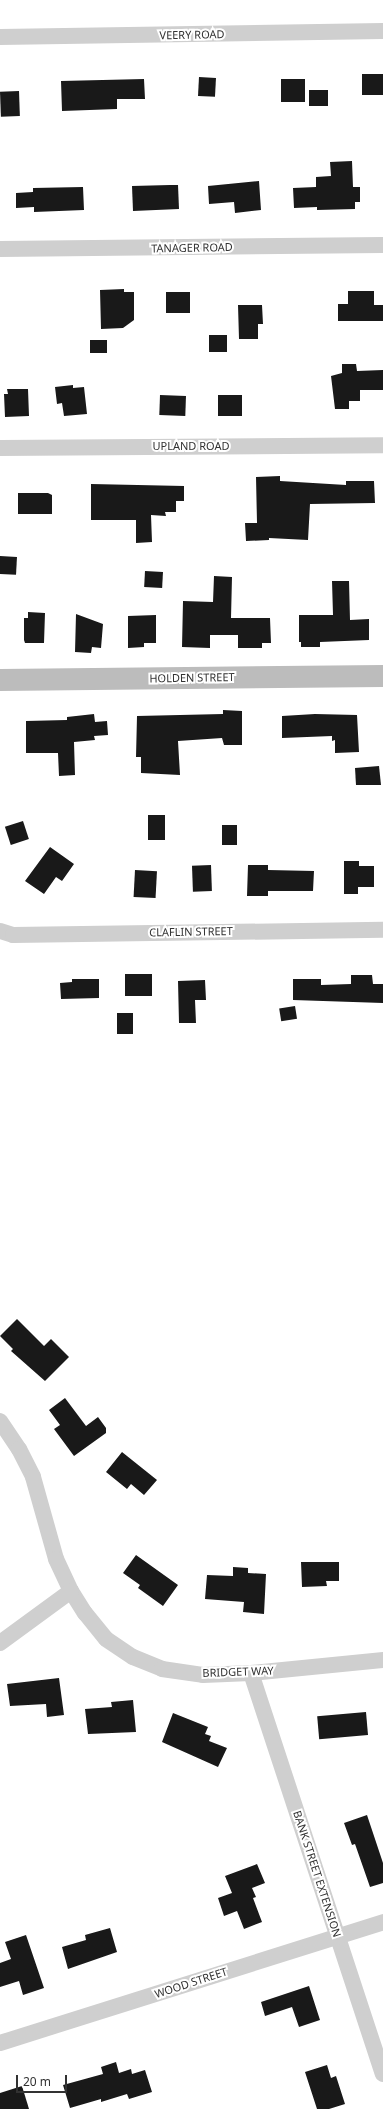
<!DOCTYPE html>
<html>
<head>
<meta charset="utf-8">
<style>
  body { margin:0 }
  #map { position:relative; width:383px; height:2109px; overflow:hidden; background:#fff; font-family:"Noto Sans",sans-serif }
  div>[style] { position:absolute }
  .building>* { inset:0; background:#191919; transform-origin:0 0 }
  .minor>* { height:16px; margin:-8px; padding:0 8px; transform-origin:8px; border-radius:8px; background:#cfcfcf }
  .secondary>* { height:22px; margin:-11px; padding:0 11px; transform-origin:11px; border-radius:11px; background:#bcbcbc }
  span { translate:-50% -50%; white-space:nowrap; text-align:center; line-height:1.15; -webkit-text-stroke:4px #fff; paint-order:stroke }
  .street-label { font-size:11px; color:#323232 }
  .scale { position:absolute; left:16px; top:2075px; width:51px; height:18px; box-sizing:border-box; border:2px solid #323232; border-top:0; padding-left:5px; font-size:12px; line-height:14px; white-space:nowrap; color:#323232; -webkit-text-stroke:3px #fff; paint-order:stroke }
</style>
</head>
<body>
<div id="map">
  <div class="building">
    <i style="left:383px;top:74px;width:21px;height:21px;rotate:90deg"></i>
    <i style="left:199px;top:77px;width:17px;height:19px;rotate:3deg"></i>
    <i style="clip-path:polygon(144px 79px,145px 99px,117px 99px,117px 109px,62px 111px,61px 81px)"></i>
    <i style="left:305px;top:79px;width:23px;height:24px;rotate:90deg"></i>
    <i style="left:309px;top:90px;width:19px;height:16px"></i>
    <i style="left:19px;top:91px;width:25px;height:19px;rotate:88deg"></i>
    <i style="clip-path:polygon(352px 161px,353px 187px,360px 187px,360px 202px,355px 202px,355px 209px,317px 210px,317px 207px,294px 208px,293px 188px,316px 187px,316px 177px,331px 176px,330px 162px)"></i>
    <i style="clip-path:polygon(259px 181px,261px 210px,235px 213px,234px 202px,209px 204px,208px 186px)"></i>
    <i style="clip-path:polygon(170px 185px,178px 185px,179px 209px,133px 211px,132px 186px)"></i>
    <i style="clip-path:polygon(83px 187px,84px 210px,34px 212px,34px 207px,16px 208px,16px 193px,33px 192px,33px 188px)"></i>
    <i style="clip-path:polygon(124px 289px,124px 292px,134px 292px,134px 320px,123px 328px,101px 329px,100px 290px)"></i>
    <i style="clip-path:polygon(348px 291px,374px 291px,374px 305px,383px 305px,383px 321px,338px 321px,338px 304px,348px 304px)"></i>
    <i style="left:166px;top:292px;width:24px;height:21px"></i>
    <i style="clip-path:polygon(238px 305px,262px 305px,263px 324px,258px 324px,258px 339px,239px 339px)"></i>
    <i style="left:209px;top:335px;width:18px;height:17px"></i>
    <i style="left:90px;top:340px;width:17px;height:13px"></i>
    <i style="clip-path:polygon(342px 364px,356px 364px,357px 371px,383px 370px,383px 390px,360px 390px,360px 401px,349px 401px,349px 409px,335px 409px,331px 376px,342px 373px)"></i>
    <i style="clip-path:polygon(73px 385px,73px 388px,84px 387px,87px 414px,64px 416px,62px 403px,57px 404px,55px 387px)"></i>
    <i style="clip-path:polygon(7px 389px,28px 389px,29px 416px,5px 417px,4px 394px,8px 394px)"></i>
    <i style="left:160px;top:395px;width:26px;height:20px;rotate:2deg"></i>
    <i style="left:218px;top:395px;width:24px;height:21px"></i>
    <i style="clip-path:polygon(280px 476px,280px 481px,346px 485px,346px 481px,374px 481px,375px 503px,310px 504px,308px 540px,269px 538px,269px 540px,246px 541px,245px 523px,257px 523px,256px 477px)"></i>
    <i style="clip-path:polygon(91px 484px,184px 486px,184px 501px,176px 501px,176px 512px,165px 512px,166px 516px,151px 515px,152px 542px,136px 543px,136px 520px,91px 520px)"></i>
    <i style="clip-path:polygon(18px 493px,48px 493px,52px 495px,52px 514px,18px 514px)"></i>
    <i style="left:0;top:556px;width:17px;height:18px;rotate:3deg"></i>
    <i style="left:145px;top:571px;width:18px;height:16px;rotate:3deg"></i>
    <i style="clip-path:polygon(214px 576px,232px 577px,231px 618px,270px 618px,271px 643px,262px 643px,262px 648px,238px 648px,238px 635px,210px 635px,210px 648px,182px 647px,183px 601px,213px 602px)"></i>
    <i style="clip-path:polygon(332px 581px,349px 581px,350px 620px,369px 619px,369px 640px,320px 642px,320px 647px,301px 647px,301px 642px,299px 642px,299px 615px,333px 615px)"></i>
    <i style="clip-path:polygon(28px 612px,45px 613px,44px 643px,25px 643px,24px 640px,24px 618px,28px 618px)"></i>
    <i style="clip-path:polygon(76px 614px,103px 624px,101px 648px,92px 647px,91px 653px,75px 652px)"></i>
    <i style="clip-path:polygon(156px 615px,156px 643px,144px 643px,144px 647px,128px 648px,128px 616px)"></i>
    <i style="clip-path:polygon(223px 710px,242px 711px,242px 745px,224px 745px,222px 738px,178px 741px,180px 775px,141px 773px,141px 757px,136px 757px,137px 716px,223px 714px)"></i>
    <i style="clip-path:polygon(94px 714px,95px 722px,107px 721px,108px 735px,94px 736px,95px 740px,74px 742px,75px 775px,59px 776px,58px 753px,26px 753px,26px 721px,67px 720px,67px 717px)"></i>
    <i style="clip-path:polygon(315px 714px,357px 715px,359px 752px,335px 753px,335px 740px,332px 741px,332px 736px,282px 738px,282px 716px)"></i>
    <i style="clip-path:polygon(379px 766px,381px 785px,356px 785px,355px 768px)"></i>
    <i style="left:148px;top:815px;width:17px;height:25px"></i>
    <i style="left:23px;top:821px;width:19px;height:19px;rotate:72deg"></i>
    <i style="left:222px;top:825px;width:15px;height:20px"></i>
    <i style="clip-path:polygon(50px 847px,74px 864px,62px 881px,56px 877px,44px 894px,25px 881px)"></i>
    <i style="clip-path:polygon(344px 861px,359px 861px,359px 866px,374px 866px,374px 887px,358px 887px,358px 894px,344px 894px)"></i>
    <i style="left:211px;top:865px;width:26px;height:19px;rotate:88deg"></i>
    <i style="clip-path:polygon(248px 865px,268px 865px,268px 870px,314px 871px,313px 891px,268px 891px,268px 896px,247px 896px)"></i>
    <i style="left:135px;top:870px;width:22px;height:27px;rotate:3deg"></i>
    <i style="left:125px;top:974px;width:27px;height:22px"></i>
    <i style="clip-path:polygon(351px 975px,372px 975px,373px 984px,383px 984px,383px 1003px,293px 1000px,293px 979px,321px 979px,321px 985px,351px 984px)"></i>
    <i style="clip-path:polygon(72px 979px,99px 979px,99px 998px,61px 999px,60px 983px,72px 982px)"></i>
    <i style="clip-path:polygon(205px 980px,206px 1000px,195px 1000px,196px 1023px,179px 1023px,178px 981px)"></i>
    <i style="left:295px;top:1006px;width:13px;height:16px;rotate:81deg"></i>
    <i style="left:117px;top:1013px;width:16px;height:21px"></i>
    <i style="clip-path:polygon(17px 1319px,44px 1346px,51px 1339px,69px 1357px,45px 1381px,11px 1351px,13px 1349px,0 1336px)"></i>
    <i style="clip-path:polygon(65px 1398px,86px 1426px,98px 1417px,106px 1428px,106px 1433px,74px 1456px,54px 1429px,60px 1425px,49px 1410px)"></i>
    <i style="clip-path:polygon(122px 1452px,157px 1480px,144px 1495px,131px 1484px,127px 1489px,106px 1472px)"></i>
    <i style="clip-path:polygon(136px 1555px,178px 1585px,163px 1606px,138px 1588px,140px 1585px,123px 1573px)"></i>
    <i style="clip-path:polygon(301px 1562px,339px 1562px,339px 1581px,326px 1581px,327px 1586px,302px 1587px)"></i>
    <i style="clip-path:polygon(233px 1567px,248px 1568px,248px 1573px,266px 1574px,264px 1614px,243px 1612px,244px 1602px,205px 1599px,207px 1575px,233px 1576px)"></i>
    <i style="clip-path:polygon(59px 1678px,64px 1715px,47px 1717px,46px 1704px,10px 1706px,7px 1684px)"></i>
    <i style="clip-path:polygon(133px 1700px,136px 1732px,88px 1734px,85px 1709px,112px 1707px,111px 1702px)"></i>
    <i style="left:366px;top:1712px;width:23px;height:49px;rotate:85deg"></i>
    <i style="clip-path:polygon(173px 1713px,208px 1727px,205px 1734px,211px 1736px,209px 1741px,227px 1748px,218px 1767px,162px 1742px)"></i>
    <i style="clip-path:polygon(367px 1815px,383px 1863px,383px 1883px,370px 1887px,355px 1844px,352px 1845px,344px 1823px)"></i>
    <i style="clip-path:polygon(257px 1864px,265px 1883px,252px 1888px,256px 1897px,253px 1898px,262px 1922px,244px 1929px,237px 1911px,224px 1916px,218px 1898px,232px 1893px,225px 1876px)"></i>
    <i style="clip-path:polygon(110px 1928px,117px 1952px,68px 1969px,62px 1947px,86px 1940px,85px 1935px)"></i>
    <i style="clip-path:polygon(26px 1935px,44px 1988px,23px 1995px,19px 1981px,0 1987px,0 1963px,11px 1959px,5px 1942px)"></i>
    <i style="clip-path:polygon(309px 1986px,320px 2020px,299px 2027px,292px 2007px,265px 2016px,261px 2002px)"></i>
    <i style="clip-path:polygon(116px 2062px,119px 2073px,131px 2069px,132px 2074px,145px 2070px,152px 2092px,129px 2099px,127px 2094px,101px 2102px,101px 2099px,70px 2108px,63px 2085px,103px 2074px,101px 2067px)"></i>
    <i style="clip-path:polygon(327px 2065px,331px 2078px,336px 2076px,345px 2104px,329px 2109px,317px 2109px,305px 2072px)"></i>
    <i style="clip-path:polygon(22px 2086px,29px 2109px,0 2109px,0 2093px)"></i>
  </div>
  <div class="minor">
    <i style="left:0;top:37px;width:383px;rotate:-0.9deg"></i>
    <i style="left:0;top:249px;width:383px;rotate:-0.6deg"></i>
    <i style="left:0;top:448px;width:383px;rotate:-0.4deg"></i>
    <i style="left:0;top:931px;width:14px;rotate:17deg"></i>
    <i style="left:13px;top:935px;width:370px;rotate:-0.8deg"></i>
    <i style="left:0;top:1421px;width:34px;rotate:56deg"></i>
    <i style="left:19px;top:1449px;width:31px;rotate:63deg"></i>
    <i style="left:33px;top:1477px;width:85px;rotate:74.3deg"></i>
    <i style="left:56px;top:1559px;width:35px;rotate:65deg"></i>
    <i style="left:71px;top:1591px;width:26px;rotate:58deg"></i>
    <i style="left:85px;top:1613px;width:33px;rotate:51deg"></i>
    <i style="left:106px;top:1639px;width:32px;rotate:34deg"></i>
    <i style="left:133px;top:1657px;width:31px;rotate:22deg"></i>
    <i style="left:162px;top:1669px;width:41px;rotate:8.3deg"></i>
    <i style="left:203px;top:1675px;width:48px;rotate:-2.4deg"></i>
    <i style="left:251px;top:1673px;width:133px;rotate:-5.6deg"></i>
    <i style="left:0;top:1643px;width:88px;rotate:-36.2deg"></i>
    <i style="left:251px;top:1673px;width:422px;rotate:71.8deg"></i>
    <i style="left:0;top:2043px;width:402px;rotate:-17.5deg"></i>
  </div>
  <div class="secondary">
    <i style="left:0;top:680px;width:383px;rotate:-0.6deg"></i>
  </div>
  <div class="street-label">
    <span style="left:192px;top:35px;rotate:-1deg">VEERY ROAD</span>
    <span style="left:192px;top:248px;rotate:-1deg">TANAGER ROAD</span>
    <span style="left:191px;top:446px">UPLAND ROAD</span>
    <span style="left:192px;top:678px;rotate:-1deg">HOLDEN STREET</span>
    <span style="left:191px;top:932px;rotate:-1deg">CLAFLIN STREET</span>
    <span style="left:238px;top:1672px;rotate:-2deg">BRIDGET WAY</span>
    <span style="left:317px;top:1874px;rotate:72deg">BANK STREET EXTENSION</span>
    <span style="left:191px;top:1983px;rotate:-18deg">WOOD STREET</span>
  </div>
  <div class="scale">20 m</div>
</div>
</body>
</html>
